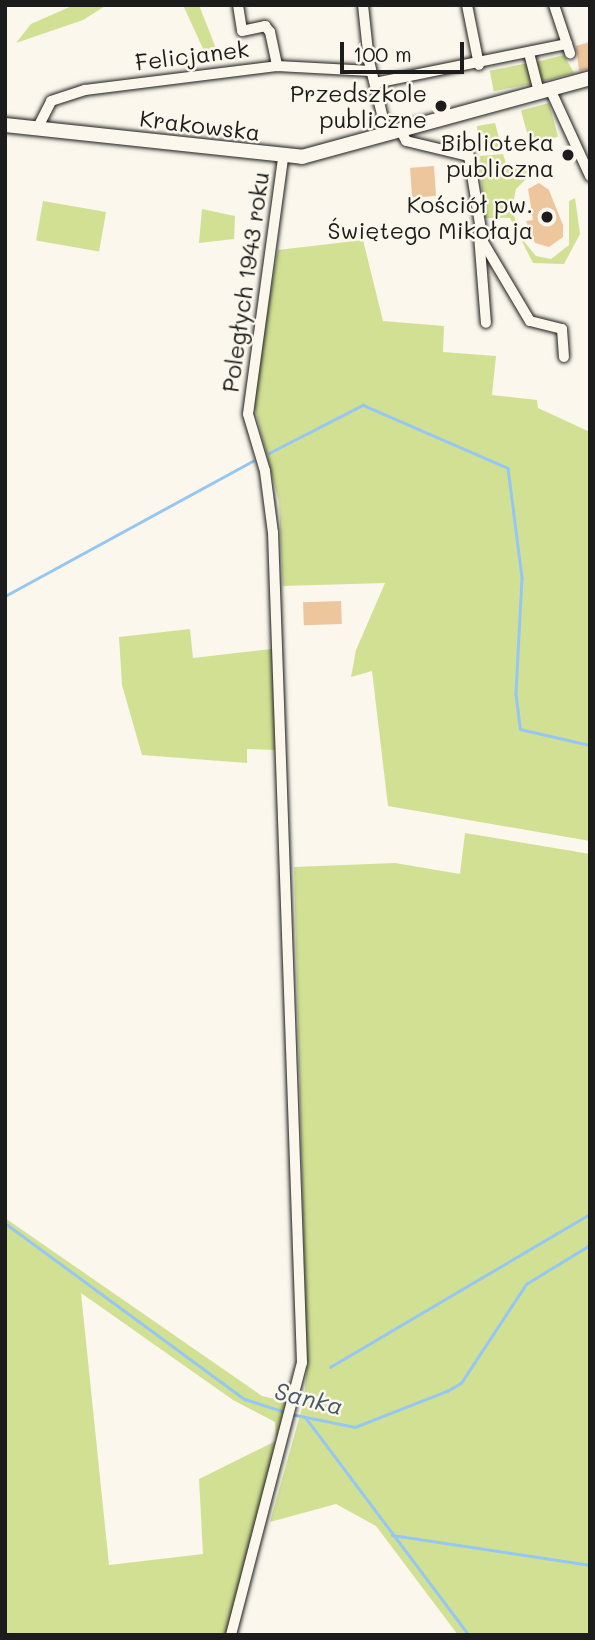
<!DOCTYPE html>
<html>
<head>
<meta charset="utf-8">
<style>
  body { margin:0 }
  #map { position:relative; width:595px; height:1640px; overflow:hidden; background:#fbf7ec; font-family:Mali,sans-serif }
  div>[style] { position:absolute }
  .green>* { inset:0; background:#d2e094; transform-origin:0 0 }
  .stream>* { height:2.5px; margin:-1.25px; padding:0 1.25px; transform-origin:1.25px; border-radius:1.25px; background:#96c7f2 }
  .building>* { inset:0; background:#eec69e; transform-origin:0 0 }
  .roads { filter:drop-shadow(0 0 2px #1c1c1c) drop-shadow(0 0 2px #1c1c1c) }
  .minor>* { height:10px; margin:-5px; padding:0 5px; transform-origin:5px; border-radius:5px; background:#fbf7ec }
  .major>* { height:14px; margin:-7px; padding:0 7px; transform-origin:7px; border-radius:7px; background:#fbf7ec }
  .dots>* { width:19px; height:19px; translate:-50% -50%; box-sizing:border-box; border:4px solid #fbf7ec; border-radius:50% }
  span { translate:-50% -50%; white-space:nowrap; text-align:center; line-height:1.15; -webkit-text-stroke:5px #fbf7ec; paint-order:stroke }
  .street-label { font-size:23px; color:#1c1c1c }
  .poi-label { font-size:23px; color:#1c1c1c }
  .right { translate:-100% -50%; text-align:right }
  .water-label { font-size:24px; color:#475867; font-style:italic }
  .frame { position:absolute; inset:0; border:7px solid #1c1c1c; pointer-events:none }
  .scale { position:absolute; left:340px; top:42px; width:124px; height:32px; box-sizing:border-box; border:4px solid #1c1c1c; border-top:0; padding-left:9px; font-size:21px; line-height:24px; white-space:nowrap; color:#1c1c1c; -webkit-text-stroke:5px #fbf7ec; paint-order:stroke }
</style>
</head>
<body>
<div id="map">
  <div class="green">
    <i style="clip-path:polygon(74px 5px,107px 5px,83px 20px,16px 43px,31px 24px)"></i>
    <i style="clip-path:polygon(183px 5px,199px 5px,217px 51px,205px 53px)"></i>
    <i style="clip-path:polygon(564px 55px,574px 73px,540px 82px,536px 62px)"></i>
    <i style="left:529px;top:63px;width:21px;height:40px;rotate:79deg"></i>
    <i style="left:549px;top:103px;width:35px;height:29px;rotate:75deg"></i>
    <i style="clip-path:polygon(495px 123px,502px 149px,479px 150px,477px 126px)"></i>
    <i style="clip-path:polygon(503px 154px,507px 167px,525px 163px,529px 176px,516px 189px,512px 210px,522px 239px,536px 256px,551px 259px,569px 245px,569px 201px,575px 198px,580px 234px,564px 264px,533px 263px,510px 218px,484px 218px,480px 156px)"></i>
    <i style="left:43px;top:201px;width:64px;height:40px;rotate:10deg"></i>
    <i style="clip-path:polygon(202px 209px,235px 216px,234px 239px,199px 243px)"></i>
    <i style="clip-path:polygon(363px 240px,383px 321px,444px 326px,443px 352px,496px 356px,492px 395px,537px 400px,538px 408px,590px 432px,590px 841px,388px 806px,372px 671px,351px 677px,356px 650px,385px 583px,283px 586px,279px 502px,252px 397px,278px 250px)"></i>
    <i style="clip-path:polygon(190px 629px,193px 658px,272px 649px,275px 750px,247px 749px,247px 763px,142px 755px,122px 685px,119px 637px)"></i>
    <i style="clip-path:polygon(465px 833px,590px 854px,590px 1635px,458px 1635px,376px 1526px,336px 1504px,270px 1522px,304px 1401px,307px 1364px,294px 867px,395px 863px,460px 874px)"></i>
    <i style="clip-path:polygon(evenodd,5px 1218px,262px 1396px,292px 1403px,227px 1635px,5px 1635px,5px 1218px,81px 1293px,233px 1400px,275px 1422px,276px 1441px,199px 1479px,203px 1554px,109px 1565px,81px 1293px)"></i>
  </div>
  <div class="stream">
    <i style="left:269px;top:453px;width:106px;rotate:-27.1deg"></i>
    <i style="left:363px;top:405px;width:158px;rotate:23.5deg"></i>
    <i style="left:508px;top:468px;width:111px;rotate:82.7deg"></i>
    <i style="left:522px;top:578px;width:116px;rotate:93deg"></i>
    <i style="left:516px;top:694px;width:35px;rotate:83deg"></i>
    <i style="left:520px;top:729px;width:72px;rotate:12.9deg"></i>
    <i style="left:5px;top:596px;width:282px;rotate:-28.6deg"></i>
    <i style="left:5px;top:1223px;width:298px;rotate:36.3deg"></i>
    <i style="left:245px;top:1399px;width:42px;rotate:18deg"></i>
    <i style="left:330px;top:1367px;width:302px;rotate:-30.5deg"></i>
    <i style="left:291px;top:1414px;width:65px;rotate:11.5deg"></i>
    <i style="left:355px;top:1427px;width:99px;rotate:-21.4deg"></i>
    <i style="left:447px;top:1391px;width:16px;rotate:-30deg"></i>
    <i style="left:461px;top:1383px;width:118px;rotate:-56.7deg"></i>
    <i style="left:526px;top:1284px;width:75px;rotate:-31.4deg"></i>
    <i style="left:306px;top:1418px;width:271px;rotate:53.1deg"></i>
    <i style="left:392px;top:1535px;width:200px;rotate:8.6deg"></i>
  </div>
  <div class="building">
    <i style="clip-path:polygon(590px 42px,590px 69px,579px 71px,576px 46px)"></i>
    <i style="left:434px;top:166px;width:30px;height:24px;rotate:86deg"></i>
    <i style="clip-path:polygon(539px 183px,549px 190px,563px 225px,563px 237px,549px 247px,535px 243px,526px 221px,533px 220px,528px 189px)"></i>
    <i style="left:341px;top:601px;width:23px;height:38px;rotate:88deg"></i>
  </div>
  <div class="roads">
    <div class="minor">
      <i style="left:238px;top:5px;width:26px;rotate:81deg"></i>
      <i style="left:242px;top:31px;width:24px;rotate:-12deg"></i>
      <i style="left:265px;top:26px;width:8px;rotate:50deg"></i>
      <i style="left:270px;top:32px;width:35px;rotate:78deg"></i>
      <i style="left:363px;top:5px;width:56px;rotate:83.9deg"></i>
      <i style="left:369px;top:61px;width:76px;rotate:76.3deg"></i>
      <i style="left:467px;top:5px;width:61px;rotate:78.7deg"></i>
      <i style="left:554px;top:5px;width:51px;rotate:71.6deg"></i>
      <i style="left:529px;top:53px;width:40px;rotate:75.6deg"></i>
      <i style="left:375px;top:83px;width:196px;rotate:-11.5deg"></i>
      <i style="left:550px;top:89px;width:96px;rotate:65.3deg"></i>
      <i style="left:37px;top:129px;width:31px;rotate:-63deg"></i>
      <i style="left:51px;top:101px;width:36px;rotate:-18deg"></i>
      <i style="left:85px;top:90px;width:193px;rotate:-7.1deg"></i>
      <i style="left:277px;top:66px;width:94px;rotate:3deg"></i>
      <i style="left:401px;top:131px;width:11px;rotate:63deg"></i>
      <i style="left:406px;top:141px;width:65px;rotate:13.4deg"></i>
      <i style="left:469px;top:156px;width:87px;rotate:80.8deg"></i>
      <i style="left:483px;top:242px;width:92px;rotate:59.3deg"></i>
      <i style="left:530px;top:321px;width:33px;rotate:14deg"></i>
      <i style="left:562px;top:329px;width:28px;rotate:86deg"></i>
      <i style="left:479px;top:235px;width:88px;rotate:85.5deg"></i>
      <i style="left:231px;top:1635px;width:281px;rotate:-75.4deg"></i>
      <i style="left:302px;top:1363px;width:831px;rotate:-92deg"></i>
      <i style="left:273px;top:533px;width:63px;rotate:-97.4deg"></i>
      <i style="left:265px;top:471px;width:59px;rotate:-106.6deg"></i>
      <i style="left:248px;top:414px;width:259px;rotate:-82.2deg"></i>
    </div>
    <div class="major">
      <i style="left:5px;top:125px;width:299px;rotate:6.1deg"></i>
      <i style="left:302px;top:157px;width:299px;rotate:-15.3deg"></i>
    </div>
  </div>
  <div class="dots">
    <i style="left:441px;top:106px;background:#1c1c1c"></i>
    <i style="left:568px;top:155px;background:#1c1c1c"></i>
    <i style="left:547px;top:217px;background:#1c1c1c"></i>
  </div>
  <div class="street-label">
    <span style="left:192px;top:55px;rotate:-7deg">Felicjanek</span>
    <span style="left:200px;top:125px;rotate:7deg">Krakowska</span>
    <span style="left:245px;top:282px;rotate:-82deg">Poległych 1943 roku</span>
  </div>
  <div class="poi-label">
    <span class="right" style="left:427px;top:106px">Przedszkole<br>publiczne</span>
    <span class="right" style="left:554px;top:155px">Biblioteka<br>publiczna</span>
    <span class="right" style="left:533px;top:217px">Kościół pw.<br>Świętego Mikołaja</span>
  </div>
  <div class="water-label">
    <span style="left:309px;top:1398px;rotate:14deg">Sanka</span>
  </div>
  <div class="frame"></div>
  <div class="scale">100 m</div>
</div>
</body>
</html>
